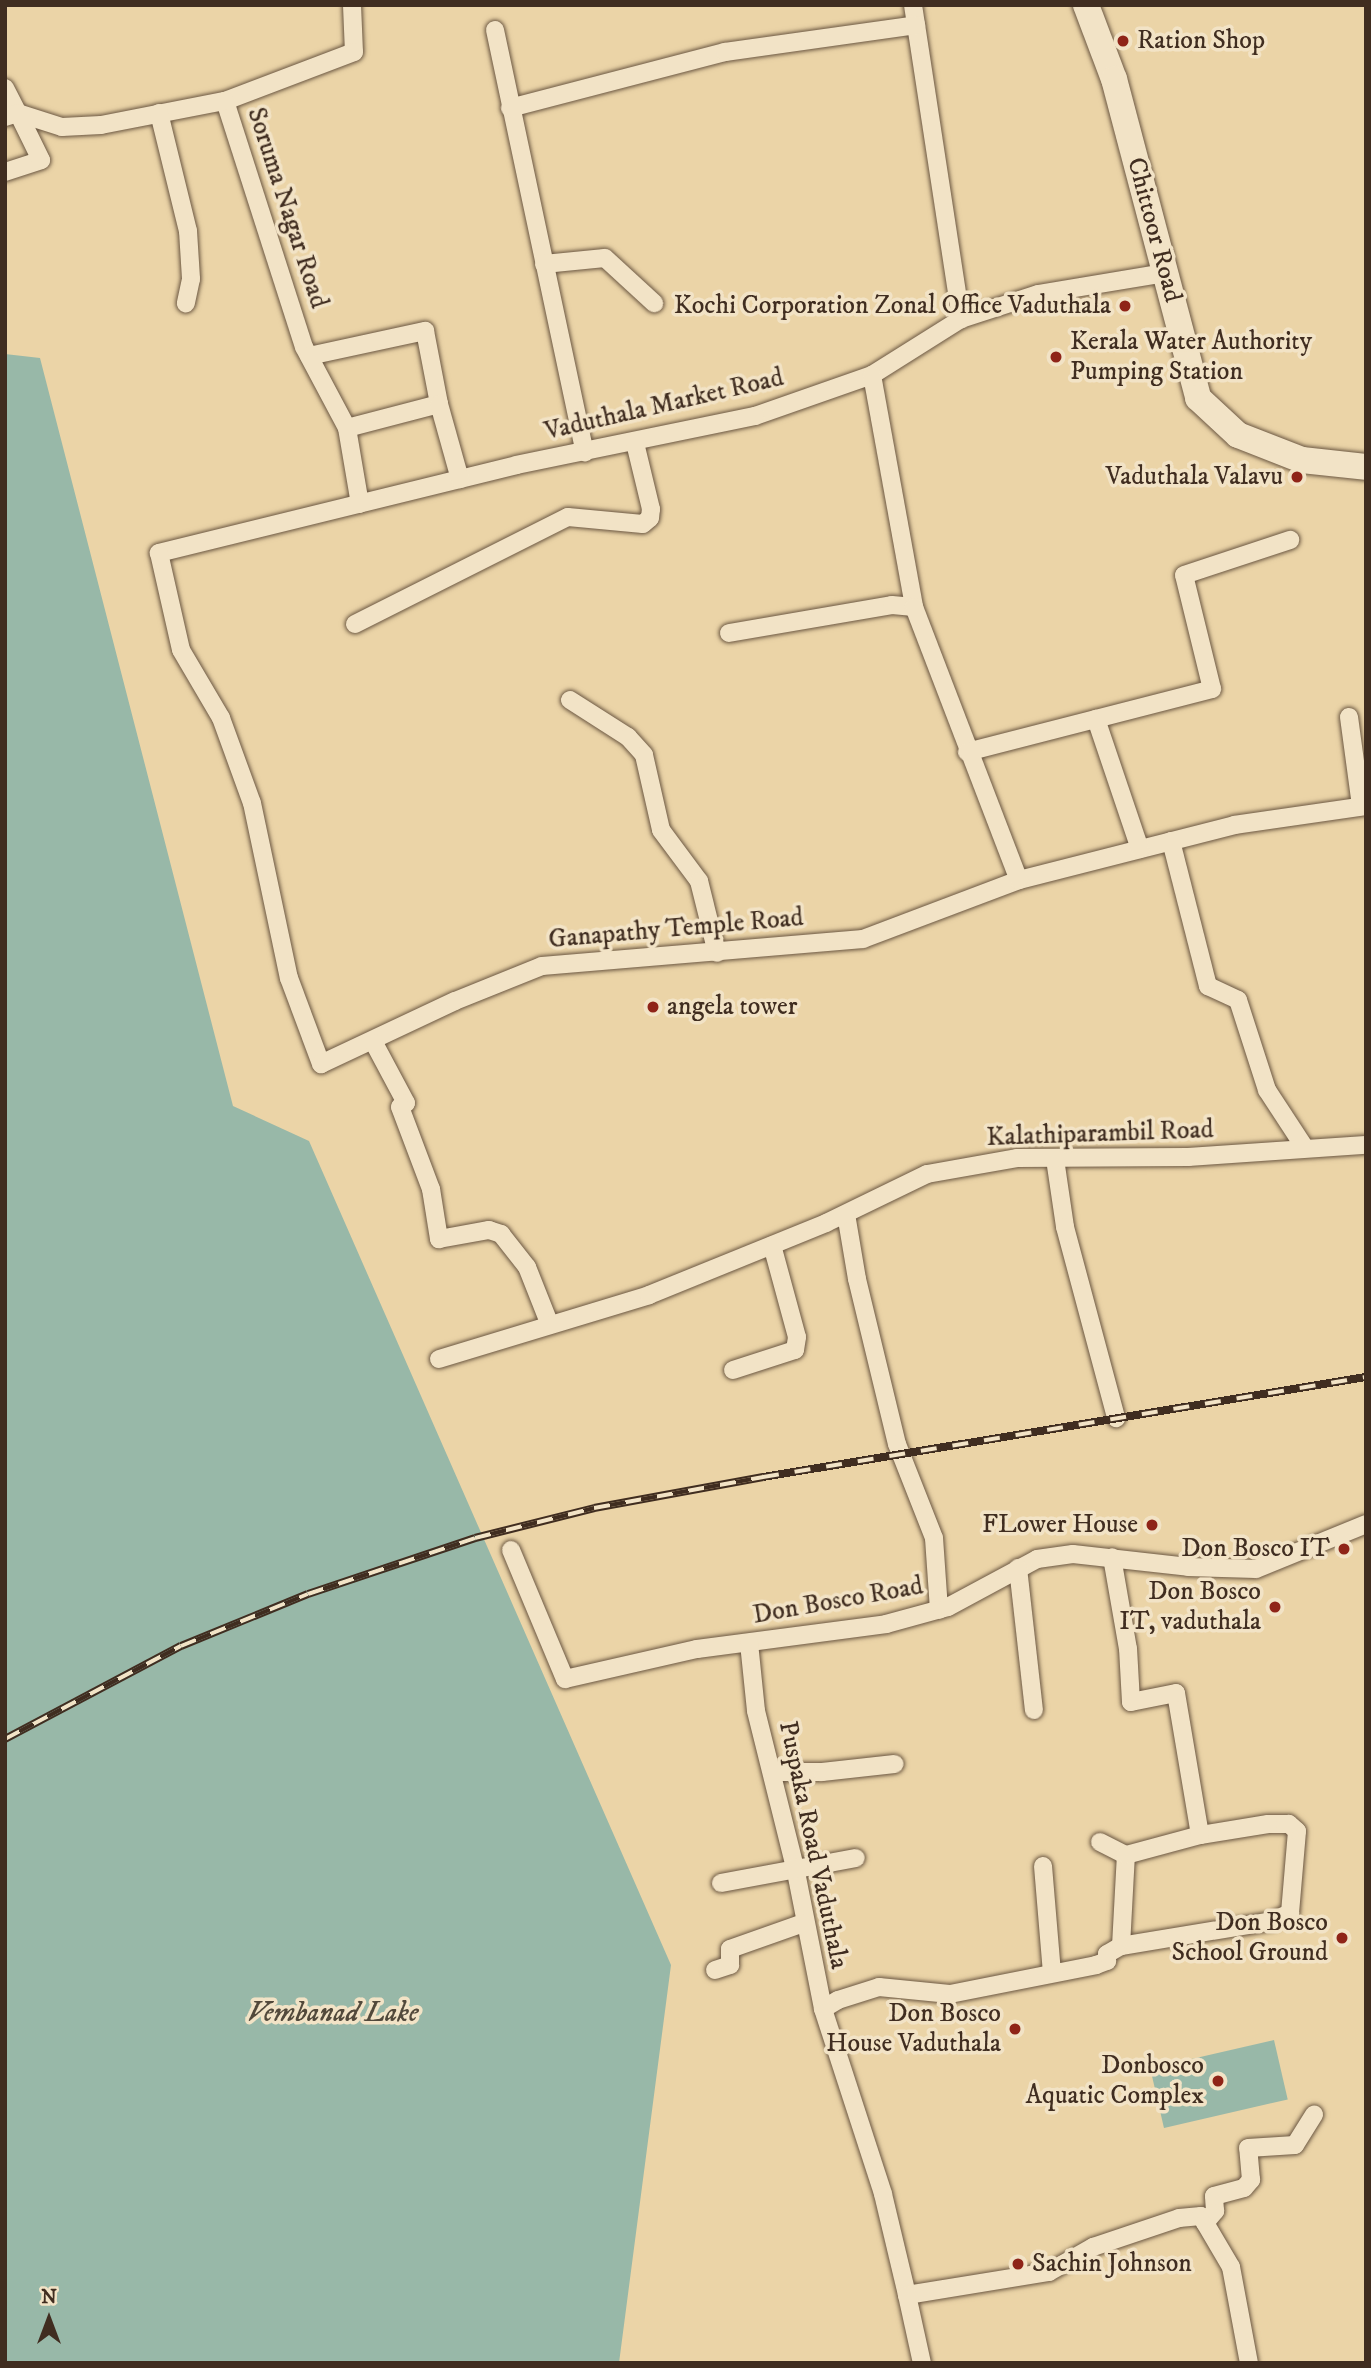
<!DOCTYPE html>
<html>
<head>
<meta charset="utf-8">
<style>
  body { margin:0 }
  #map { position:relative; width:1371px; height:2368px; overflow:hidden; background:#ebd4a7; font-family:"IM FELL DW Pica",serif }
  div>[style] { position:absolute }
  .water>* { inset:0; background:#98b8a8; transform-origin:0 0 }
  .roads { filter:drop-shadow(0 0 2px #6b5742) drop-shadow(0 0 2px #6b5742) }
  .minor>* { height:18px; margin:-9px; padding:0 9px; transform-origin:9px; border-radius:9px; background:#f2e3c6 }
  .secondary>* { height:26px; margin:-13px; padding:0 13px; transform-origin:13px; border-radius:13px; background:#f2e3c6 }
  .rail>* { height:8px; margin-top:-4px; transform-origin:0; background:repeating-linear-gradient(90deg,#f2e3c6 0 16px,#402d20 0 32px); box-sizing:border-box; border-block:2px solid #402d20 }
  .dots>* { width:19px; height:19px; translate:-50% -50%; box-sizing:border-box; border:4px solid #f2e3c6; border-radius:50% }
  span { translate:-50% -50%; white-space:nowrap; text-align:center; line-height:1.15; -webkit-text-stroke:7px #f2e3c6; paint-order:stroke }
  .poi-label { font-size:26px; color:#402d20 }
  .left { translate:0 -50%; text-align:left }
  .right { translate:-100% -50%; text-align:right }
  .street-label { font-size:26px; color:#402d20 }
  .water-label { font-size:28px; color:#52493b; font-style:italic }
  .frame { position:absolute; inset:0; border:7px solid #402d20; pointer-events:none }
  .north { position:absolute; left:14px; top:2284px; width:70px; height:70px; -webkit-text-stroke:5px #f2e3c6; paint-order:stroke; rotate:0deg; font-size:19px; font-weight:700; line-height:28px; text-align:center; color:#402d20 }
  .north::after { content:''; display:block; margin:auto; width:24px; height:32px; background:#402d20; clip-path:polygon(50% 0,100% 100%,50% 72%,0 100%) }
</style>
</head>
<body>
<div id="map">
  <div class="water">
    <i style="clip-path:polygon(5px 354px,40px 358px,233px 1106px,309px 1141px,671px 1965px,619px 2363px,5px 2363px)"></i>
    <i style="left:1274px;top:2040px;width:61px;height:127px;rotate:77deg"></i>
  </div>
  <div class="roads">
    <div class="minor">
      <i style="left:352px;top:5px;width:47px;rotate:87.6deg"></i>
      <i style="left:354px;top:52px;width:138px;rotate:159.2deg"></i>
      <i style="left:225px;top:101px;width:258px;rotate:72.2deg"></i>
      <i style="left:304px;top:347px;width:92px;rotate:62deg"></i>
      <i style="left:347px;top:428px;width:77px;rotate:80.3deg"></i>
      <i style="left:913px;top:5px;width:318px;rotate:81.3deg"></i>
      <i style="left:495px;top:30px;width:432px;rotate:78deg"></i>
      <i style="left:5px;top:88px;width:28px;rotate:63deg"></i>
      <i style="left:18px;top:113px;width:14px;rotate:163deg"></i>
      <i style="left:510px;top:108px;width:222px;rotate:-14.6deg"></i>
      <i style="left:725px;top:52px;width:193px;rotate:-8deg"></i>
      <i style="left:18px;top:113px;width:46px;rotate:17.7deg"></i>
      <i style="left:62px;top:127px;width:39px;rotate:-3deg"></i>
      <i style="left:101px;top:125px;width:126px;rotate:-11deg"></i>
      <i style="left:159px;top:113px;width:122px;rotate:76.2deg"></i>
      <i style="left:188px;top:231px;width:48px;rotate:86.4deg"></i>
      <i style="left:191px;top:279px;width:25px;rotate:102deg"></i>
      <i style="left:5px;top:172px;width:38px;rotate:-18deg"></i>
      <i style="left:41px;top:160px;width:52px;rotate:-116.1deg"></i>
      <i style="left:544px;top:264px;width:61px;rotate:-5.6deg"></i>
      <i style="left:605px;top:258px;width:67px;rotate:42.6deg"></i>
      <i style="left:1165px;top:273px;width:129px;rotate:170.6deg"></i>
      <i style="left:1038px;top:294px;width:81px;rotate:162deg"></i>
      <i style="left:961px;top:319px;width:105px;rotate:147.8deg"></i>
      <i style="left:872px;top:375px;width:124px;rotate:160.7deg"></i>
      <i style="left:755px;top:416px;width:243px;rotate:168.4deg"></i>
      <i style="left:517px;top:465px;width:369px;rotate:166.2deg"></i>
      <i style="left:159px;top:553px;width:99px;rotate:77.2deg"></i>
      <i style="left:181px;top:650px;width:79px;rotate:59.5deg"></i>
      <i style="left:221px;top:718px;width:90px;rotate:70deg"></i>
      <i style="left:252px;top:803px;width:179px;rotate:78.1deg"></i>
      <i style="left:289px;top:978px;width:92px;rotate:69.6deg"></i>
      <i style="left:321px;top:1064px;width:148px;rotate:-25.2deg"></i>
      <i style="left:455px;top:1001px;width:94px;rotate:-21.9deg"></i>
      <i style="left:542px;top:966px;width:322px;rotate:-4.8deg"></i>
      <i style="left:863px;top:939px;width:167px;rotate:-20.7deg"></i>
      <i style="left:1019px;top:880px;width:222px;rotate:-14.3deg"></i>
      <i style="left:1234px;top:825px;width:133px;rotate:-8.2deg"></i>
      <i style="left:309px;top:356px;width:119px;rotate:-12.2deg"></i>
      <i style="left:425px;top:331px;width:74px;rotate:79.1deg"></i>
      <i style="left:439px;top:404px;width:95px;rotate:165.4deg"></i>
      <i style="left:872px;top:375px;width:236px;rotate:79.7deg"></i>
      <i style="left:439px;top:404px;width:78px;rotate:74.4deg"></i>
      <i style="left:355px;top:624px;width:238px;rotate:-26.7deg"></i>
      <i style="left:568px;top:517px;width:75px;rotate:5.3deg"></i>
      <i style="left:643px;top:524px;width:9px;rotate:-41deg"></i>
      <i style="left:650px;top:518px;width:9px;rotate:-84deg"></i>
      <i style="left:651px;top:509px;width:68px;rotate:-103.6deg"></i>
      <i style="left:729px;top:633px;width:165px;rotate:-9.7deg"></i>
      <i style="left:892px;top:605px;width:22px;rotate:5deg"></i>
      <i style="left:914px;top:607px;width:292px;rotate:69deg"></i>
      <i style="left:570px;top:700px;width:69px;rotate:32.5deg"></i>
      <i style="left:628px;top:737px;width:24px;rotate:48deg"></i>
      <i style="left:644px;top:755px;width:77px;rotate:77.2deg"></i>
      <i style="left:661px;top:830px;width:64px;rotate:53.3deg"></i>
      <i style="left:699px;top:881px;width:74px;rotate:76deg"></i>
      <i style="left:1349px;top:717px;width:90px;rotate:82.3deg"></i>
      <i style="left:1096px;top:719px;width:137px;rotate:71.3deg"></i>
      <i style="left:967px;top:752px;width:253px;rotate:-14.4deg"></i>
      <i style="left:1212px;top:689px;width:117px;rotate:-103.8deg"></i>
      <i style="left:1184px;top:575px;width:112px;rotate:-18.3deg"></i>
      <i style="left:1171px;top:841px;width:150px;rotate:75.7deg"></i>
      <i style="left:1208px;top:986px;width:33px;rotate:25deg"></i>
      <i style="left:1238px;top:1000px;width:95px;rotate:72.1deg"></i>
      <i style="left:1267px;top:1090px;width:69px;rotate:56.8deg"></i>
      <i style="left:374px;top:1043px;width:68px;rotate:61.9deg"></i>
      <i style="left:406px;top:1103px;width:7px;rotate:146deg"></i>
      <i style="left:400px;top:1107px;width:88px;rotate:69.3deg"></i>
      <i style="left:431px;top:1189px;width:51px;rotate:80.9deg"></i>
      <i style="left:439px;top:1239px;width:51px;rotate:-10.2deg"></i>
      <i style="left:489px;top:1230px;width:13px;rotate:18deg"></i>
      <i style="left:501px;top:1234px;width:42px;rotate:51.8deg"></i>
      <i style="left:527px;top:1267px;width:62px;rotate:68.4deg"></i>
      <i style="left:1055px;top:1159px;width:69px;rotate:81.6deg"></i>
      <i style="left:1065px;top:1227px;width:198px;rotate:75deg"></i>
      <i style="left:846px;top:1214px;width:66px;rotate:80.4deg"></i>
      <i style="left:857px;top:1279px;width:170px;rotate:76.4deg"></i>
      <i style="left:897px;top:1444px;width:101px;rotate:68.5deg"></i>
      <i style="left:934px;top:1538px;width:72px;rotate:86deg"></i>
      <i style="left:439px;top:1359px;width:220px;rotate:-16.9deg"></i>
      <i style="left:649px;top:1295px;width:191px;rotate:-22.1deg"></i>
      <i style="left:826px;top:1223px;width:112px;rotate:-25.9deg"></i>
      <i style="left:927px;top:1174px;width:91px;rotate:-10.1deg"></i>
      <i style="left:1017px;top:1158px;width:171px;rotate:-0.3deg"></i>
      <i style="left:1188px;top:1157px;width:178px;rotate:-3.9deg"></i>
      <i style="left:733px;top:1370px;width:65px;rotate:-17.9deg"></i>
      <i style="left:795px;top:1350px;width:13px;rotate:-81deg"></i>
      <i style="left:797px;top:1337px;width:95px;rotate:-105.2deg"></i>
      <i style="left:511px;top:1550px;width:140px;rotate:67.3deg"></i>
      <i style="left:565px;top:1679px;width:135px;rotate:-12.8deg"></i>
      <i style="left:697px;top:1649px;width:191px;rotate:-7.5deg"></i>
      <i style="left:886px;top:1624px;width:64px;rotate:-15.3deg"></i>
      <i style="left:948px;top:1607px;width:101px;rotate:-28.3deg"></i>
      <i style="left:1037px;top:1559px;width:36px;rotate:-8deg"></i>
      <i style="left:1073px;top:1554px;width:116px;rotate:6.4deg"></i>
      <i style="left:1188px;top:1567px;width:68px;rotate:1.7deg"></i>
      <i style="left:1256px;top:1569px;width:119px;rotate:-22.2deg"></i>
      <i style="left:1018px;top:1568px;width:143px;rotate:83.6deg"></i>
      <i style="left:749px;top:1643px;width:68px;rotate:84.1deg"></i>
      <i style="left:756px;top:1711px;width:161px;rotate:76deg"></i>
      <i style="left:795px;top:1867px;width:145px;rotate:78.8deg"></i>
      <i style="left:823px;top:2009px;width:194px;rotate:72deg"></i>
      <i style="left:883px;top:2194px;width:104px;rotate:76.6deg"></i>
      <i style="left:907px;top:2295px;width:144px;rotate:-9.2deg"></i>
      <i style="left:1049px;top:2272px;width:51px;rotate:-29.6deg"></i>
      <i style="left:1093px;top:2247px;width:91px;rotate:-18.6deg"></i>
      <i style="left:1179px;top:2218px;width:22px;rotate:-5deg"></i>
      <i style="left:1201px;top:2216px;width:59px;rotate:59.5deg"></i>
      <i style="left:1231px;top:2267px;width:98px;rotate:79.4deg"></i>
      <i style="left:773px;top:1772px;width:49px"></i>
      <i style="left:822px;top:1772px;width:73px;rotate:-6.3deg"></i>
      <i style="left:1100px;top:1842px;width:29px;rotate:27deg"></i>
      <i style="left:1043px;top:1866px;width:107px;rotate:85.2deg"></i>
      <i style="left:721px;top:1883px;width:137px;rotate:-10.5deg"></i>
      <i style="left:1121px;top:1946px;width:91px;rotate:-86.9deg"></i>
      <i style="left:1126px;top:1855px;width:77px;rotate:-15.1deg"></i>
      <i style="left:715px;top:1970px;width:16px;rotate:-18deg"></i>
      <i style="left:730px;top:1965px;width:16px;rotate:-90deg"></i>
      <i style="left:730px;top:1949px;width:78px;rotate:-19.4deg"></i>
      <i style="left:823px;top:2009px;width:17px;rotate:-31deg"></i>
      <i style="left:838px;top:2000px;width:43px;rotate:-17.6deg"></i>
      <i style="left:879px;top:1987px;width:71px;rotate:5.6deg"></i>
      <i style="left:950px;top:1994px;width:149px;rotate:-11.2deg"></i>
      <i style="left:1096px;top:1965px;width:12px;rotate:-20deg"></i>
      <i style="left:1107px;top:1961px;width:7px;rotate:-90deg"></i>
      <i style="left:1107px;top:1954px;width:16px;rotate:-30deg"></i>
      <i style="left:1121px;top:1946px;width:153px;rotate:-9.4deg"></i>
      <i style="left:1272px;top:1921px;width:20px;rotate:-24deg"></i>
      <i style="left:1290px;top:1913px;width:82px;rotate:-85.1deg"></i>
      <i style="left:1297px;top:1831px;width:11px;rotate:-139deg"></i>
      <i style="left:1289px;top:1824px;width:21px;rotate:180deg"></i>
      <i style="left:1268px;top:1824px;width:69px;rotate:170.8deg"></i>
      <i style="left:1200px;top:1835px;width:144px;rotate:-99.6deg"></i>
      <i style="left:1176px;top:1693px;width:46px;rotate:168.7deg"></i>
      <i style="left:1131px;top:1702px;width:53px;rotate:-93.2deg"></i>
      <i style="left:1128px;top:1649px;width:93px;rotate:-99.9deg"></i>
      <i style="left:1205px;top:2223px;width:16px;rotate:-50deg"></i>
      <i style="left:1215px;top:2211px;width:15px;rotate:-94deg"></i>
      <i style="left:1214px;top:2196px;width:31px;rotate:-15deg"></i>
      <i style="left:1244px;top:2188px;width:11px;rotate:-49deg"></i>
      <i style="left:1251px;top:2180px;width:32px;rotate:-95deg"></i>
      <i style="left:1248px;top:2148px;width:47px;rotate:-3.7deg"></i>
      <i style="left:1295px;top:2145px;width:36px;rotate:-58deg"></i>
      <i style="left:907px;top:2295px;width:70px;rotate:77.6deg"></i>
    </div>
    <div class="secondary">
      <i style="left:1086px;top:5px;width:79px;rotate:69.3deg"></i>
      <i style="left:1114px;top:79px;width:330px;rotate:75.2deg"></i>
      <i style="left:1198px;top:398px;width:54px;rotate:42.8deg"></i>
      <i style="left:1238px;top:435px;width:69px;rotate:21.3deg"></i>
      <i style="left:1302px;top:460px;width:64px;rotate:6.2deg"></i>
    </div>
  </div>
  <div class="rail">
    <i style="left:5px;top:1739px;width:199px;rotate:-27.9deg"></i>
    <i style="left:181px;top:1646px;width:137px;rotate:-22.3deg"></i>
    <i style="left:308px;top:1594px;width:176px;rotate:-18.5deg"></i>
    <i style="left:475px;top:1538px;width:123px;rotate:-14.1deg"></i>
    <i style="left:594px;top:1508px;width:172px;rotate:-10.4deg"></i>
    <i style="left:763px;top:1477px;width:611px;rotate:-9.42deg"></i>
  </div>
  <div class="dots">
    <i style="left:1123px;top:41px;background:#8f2418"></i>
    <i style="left:1125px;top:306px;background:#8f2418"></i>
    <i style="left:1056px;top:357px;background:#8f2418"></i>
    <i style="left:1297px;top:477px;background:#8f2418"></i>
    <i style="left:653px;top:1007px;background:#8f2418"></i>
    <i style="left:1152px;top:1525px;background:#8f2418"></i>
    <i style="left:1344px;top:1549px;background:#8f2418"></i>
    <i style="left:1275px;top:1607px;background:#8f2418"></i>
    <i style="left:1342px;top:1938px;background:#8f2418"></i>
    <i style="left:1015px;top:2029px;background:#8f2418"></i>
    <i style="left:1218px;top:2081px;background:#8f2418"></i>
    <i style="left:1018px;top:2264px;background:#8f2418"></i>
  </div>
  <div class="poi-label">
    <span class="left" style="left:1137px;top:41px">Ration Shop</span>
    <span class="right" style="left:1111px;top:306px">Kochi Corporation Zonal Office Vaduthala</span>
    <span class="left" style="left:1070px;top:357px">Kerala Water Authority<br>Pumping Station</span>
    <span class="right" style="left:1283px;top:477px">Vaduthala Valavu</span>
    <span class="left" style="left:667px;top:1007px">angela tower</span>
    <span class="right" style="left:1138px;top:1525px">FLower House</span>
    <span class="right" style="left:1330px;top:1549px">Don Bosco IT</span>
    <span class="right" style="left:1261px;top:1607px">Don Bosco<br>IT, vaduthala</span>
    <span class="right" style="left:1328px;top:1938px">Don Bosco<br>School Ground</span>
    <span class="right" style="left:1001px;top:2029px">Don Bosco<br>House Vaduthala</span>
    <span class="right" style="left:1204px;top:2081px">Donbosco<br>Aquatic Complex</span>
    <span class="left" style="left:1032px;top:2264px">Sachin Johnson</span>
  </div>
  <div class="street-label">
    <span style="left:287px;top:208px;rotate:72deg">Soruma Nagar Road</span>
    <span style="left:1154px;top:230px;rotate:75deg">Chittoor Road</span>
    <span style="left:664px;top:405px;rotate:-13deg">Vaduthala Market Road</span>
    <span style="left:676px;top:929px;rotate:-5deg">Ganapathy Temple Road</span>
    <span style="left:1100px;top:1134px;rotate:-2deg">Kalathiparambil Road</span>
    <span style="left:838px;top:1601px;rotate:-10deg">Don Bosco Road</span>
    <span style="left:813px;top:1845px;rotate:78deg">Puspaka Road Vaduthala</span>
  </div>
  <div class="water-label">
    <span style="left:333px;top:2013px">Vembanad Lake</span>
  </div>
  <div class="frame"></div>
  <div class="north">N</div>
</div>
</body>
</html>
